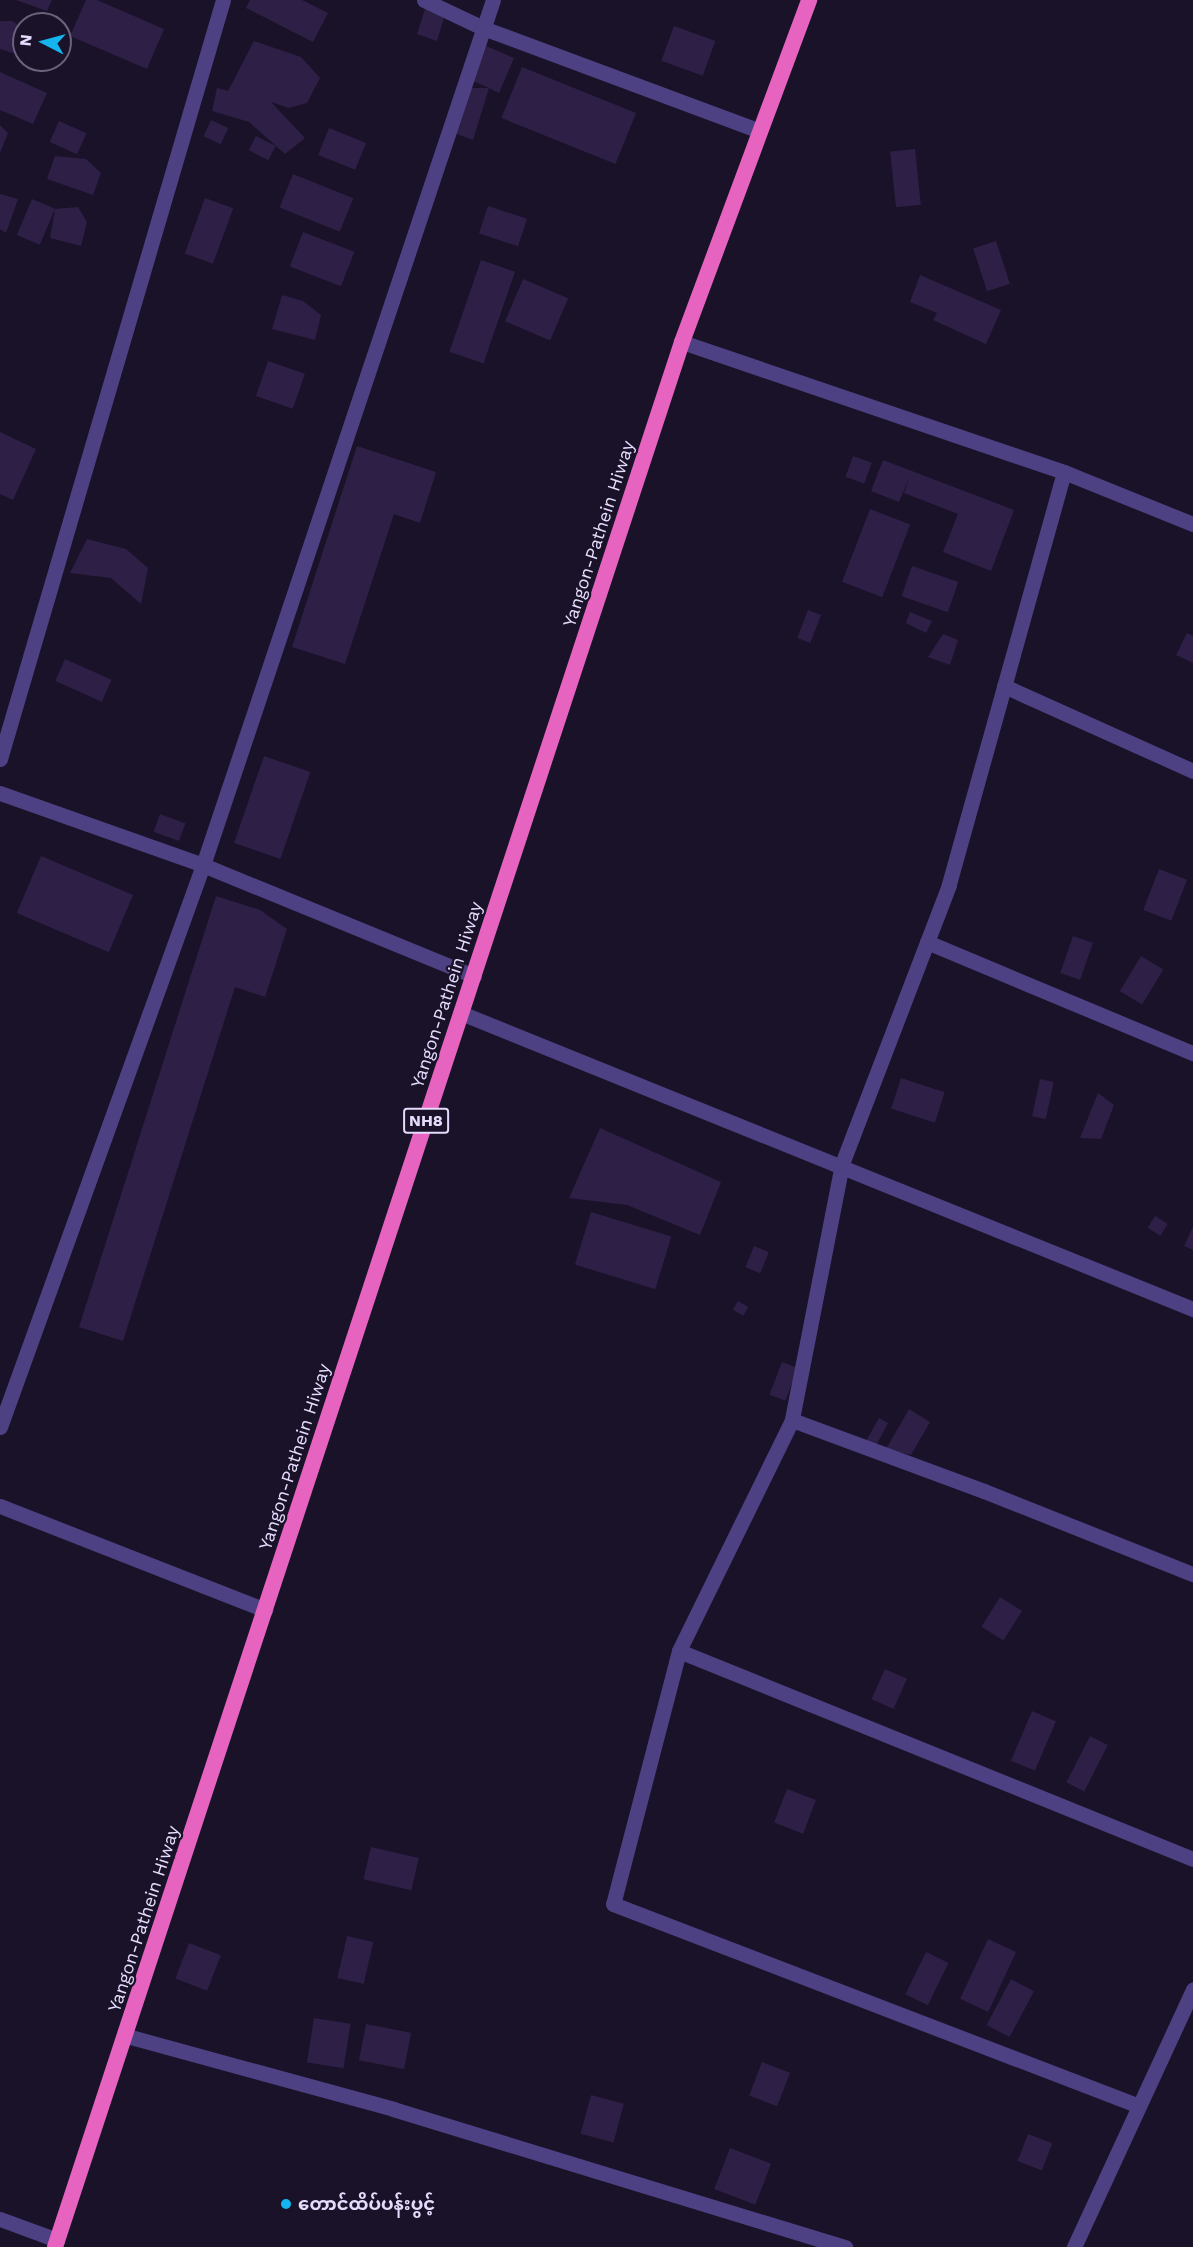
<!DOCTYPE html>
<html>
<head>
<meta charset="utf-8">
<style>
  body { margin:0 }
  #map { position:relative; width:1193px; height:2247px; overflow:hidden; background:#191228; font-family:"Work Sans","Noto Sans Myanmar",sans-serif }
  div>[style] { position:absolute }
  .building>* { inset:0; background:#2e1f47; transform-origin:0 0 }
  .minor>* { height:15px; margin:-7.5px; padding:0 7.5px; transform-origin:7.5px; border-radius:7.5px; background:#4e4183 }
  .trunk>* { height:16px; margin:-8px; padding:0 8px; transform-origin:8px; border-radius:8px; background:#e664c0 }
  .dots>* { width:16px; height:16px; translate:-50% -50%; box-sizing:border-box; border:3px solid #191228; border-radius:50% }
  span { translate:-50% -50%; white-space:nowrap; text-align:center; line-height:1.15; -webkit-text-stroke:4.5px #191228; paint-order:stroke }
  .shield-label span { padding:2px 4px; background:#191228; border:2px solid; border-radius:4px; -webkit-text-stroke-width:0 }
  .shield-label { font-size:16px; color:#e5dbfc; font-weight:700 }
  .street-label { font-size:18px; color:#e5dbfc }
  .poi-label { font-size:18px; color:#e5dbfc; font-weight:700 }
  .left { translate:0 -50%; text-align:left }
  .north { position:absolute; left:12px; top:12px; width:60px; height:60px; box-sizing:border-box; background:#191228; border:2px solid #6b627d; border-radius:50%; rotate:276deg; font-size:16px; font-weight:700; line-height:24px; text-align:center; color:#e5dbfc }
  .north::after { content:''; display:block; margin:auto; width:21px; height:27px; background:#16b4ee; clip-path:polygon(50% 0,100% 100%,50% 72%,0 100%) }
</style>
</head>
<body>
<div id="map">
  <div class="building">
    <i style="clip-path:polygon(16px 0,52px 0,47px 11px)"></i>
    <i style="clip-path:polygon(86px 0,97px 0,164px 29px,147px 69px,70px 36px)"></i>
    <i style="clip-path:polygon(250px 0,302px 0,328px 13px,313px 42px,246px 8px)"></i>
    <i style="clip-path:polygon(426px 6px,444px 18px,437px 41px,417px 34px)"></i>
    <i style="clip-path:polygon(0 21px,12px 21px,24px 29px,22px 56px,0 49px)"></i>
    <i style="left:674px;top:26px;width:44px;height:37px;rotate:20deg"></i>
    <i style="clip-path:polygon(254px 41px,301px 57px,320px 78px,307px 103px,289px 108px,271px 102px,305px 138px,285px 154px,249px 122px,212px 111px,217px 88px,228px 91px)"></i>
    <i style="clip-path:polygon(486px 46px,514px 58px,499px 93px,489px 88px,473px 140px,452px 132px,466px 88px,489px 88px,471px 80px)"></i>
    <i style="left:522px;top:67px;width:123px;height:55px;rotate:22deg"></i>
    <i style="clip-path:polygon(0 72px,47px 93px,33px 124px,0 110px)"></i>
    <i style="left:211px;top:120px;width:19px;height:18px;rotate:25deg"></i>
    <i style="left:59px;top:121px;width:30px;height:23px;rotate:24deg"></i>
    <i style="clip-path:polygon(0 125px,8px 133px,0 153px)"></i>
    <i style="left:329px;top:128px;width:40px;height:29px;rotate:22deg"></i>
    <i style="left:256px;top:136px;width:22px;height:16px;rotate:27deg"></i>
    <i style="left:915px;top:149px;width:56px;height:25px;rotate:84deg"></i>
    <i style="clip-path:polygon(55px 156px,86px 159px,101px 173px,93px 195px,47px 179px)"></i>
    <i style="left:293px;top:174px;width:65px;height:36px;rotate:22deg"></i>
    <i style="clip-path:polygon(0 194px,18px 199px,6px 233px,0 229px)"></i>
    <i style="left:205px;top:198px;width:30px;height:59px;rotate:20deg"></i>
    <i style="left:32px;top:199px;width:25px;height:39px;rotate:23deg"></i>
    <i style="left:488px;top:206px;width:41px;height:29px;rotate:18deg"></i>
    <i style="clip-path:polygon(78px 207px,87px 222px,81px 246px,50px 238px,55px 209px)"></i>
    <i style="left:303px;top:232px;width:55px;height:37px;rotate:21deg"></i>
    <i style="left:996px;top:241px;width:45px;height:24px;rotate:72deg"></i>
    <i style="left:481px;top:260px;width:36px;height:97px;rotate:19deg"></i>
    <i style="clip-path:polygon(920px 275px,1001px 310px,986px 344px,933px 320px,937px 313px,910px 302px)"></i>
    <i style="left:523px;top:279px;width:49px;height:46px;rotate:23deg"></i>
    <i style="clip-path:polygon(282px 295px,303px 301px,321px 315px,315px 340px,272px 329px)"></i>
    <i style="left:268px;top:361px;width:39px;height:37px;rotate:19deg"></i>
    <i style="clip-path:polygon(0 432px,36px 449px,13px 500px,0 494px)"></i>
    <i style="clip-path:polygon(357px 446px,436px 472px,420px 523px,394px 514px,345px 664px,292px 647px)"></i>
    <i style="left:853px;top:456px;width:20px;height:22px;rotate:20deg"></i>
    <i style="clip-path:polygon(883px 460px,1014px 510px,991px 571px,943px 552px,958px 514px,904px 493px,909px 478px,899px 502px,871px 491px)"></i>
    <i style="left:870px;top:509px;width:43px;height:78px;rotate:21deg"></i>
    <i style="clip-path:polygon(87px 539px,126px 549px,148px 568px,141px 604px,111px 578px,70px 573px)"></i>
    <i style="left:912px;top:566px;width:49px;height:32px;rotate:19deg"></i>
    <i style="left:808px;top:610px;width:14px;height:30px;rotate:21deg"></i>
    <i style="clip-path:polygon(910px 612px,932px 621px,926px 633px,906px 623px)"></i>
    <i style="clip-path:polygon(1187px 633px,1193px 636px,1193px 663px,1176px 655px)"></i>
    <i style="clip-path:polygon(943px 634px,958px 640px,950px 665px,928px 657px)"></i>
    <i style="left:65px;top:659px;width:51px;height:24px;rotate:24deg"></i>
    <i style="left:264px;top:756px;width:49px;height:92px;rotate:19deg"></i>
    <i style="left:160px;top:814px;width:27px;height:19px;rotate:20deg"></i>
    <i style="left:41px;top:856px;width:100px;height:62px;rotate:23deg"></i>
    <i style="left:1159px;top:869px;width:30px;height:44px;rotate:21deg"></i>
    <i style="clip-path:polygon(216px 896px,260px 910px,287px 929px,265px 997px,235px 987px,123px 1341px,79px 1327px)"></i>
    <i style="left:1073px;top:936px;width:21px;height:39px;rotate:19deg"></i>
    <i style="left:1141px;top:956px;width:26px;height:41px;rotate:31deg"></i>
    <i style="left:901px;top:1078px;width:46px;height:32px;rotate:18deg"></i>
    <i style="left:1040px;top:1079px;width:14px;height:38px;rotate:12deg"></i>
    <i style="clip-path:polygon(1098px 1093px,1114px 1105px,1101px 1139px,1080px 1138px)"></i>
    <i style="clip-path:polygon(600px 1128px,721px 1182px,700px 1235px,627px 1205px,569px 1198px)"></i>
    <i style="left:591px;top:1212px;width:84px;height:55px;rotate:17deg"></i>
    <i style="left:1155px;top:1216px;width:15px;height:14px;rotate:32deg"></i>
    <i style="clip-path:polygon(1193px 1227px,1193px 1250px,1184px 1246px)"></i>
    <i style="left:754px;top:1246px;width:16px;height:23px;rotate:22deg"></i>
    <i style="left:738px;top:1301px;width:12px;height:10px;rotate:31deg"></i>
    <i style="left:782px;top:1362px;width:17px;height:35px;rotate:21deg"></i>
    <i style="clip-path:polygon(909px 1409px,930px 1422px,911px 1455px,886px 1449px)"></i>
    <i style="clip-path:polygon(879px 1418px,888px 1423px,876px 1446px,865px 1443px)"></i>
    <i style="left:1000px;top:1597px;width:26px;height:35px;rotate:32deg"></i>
    <i style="left:885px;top:1669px;width:24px;height:33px;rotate:24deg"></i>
    <i style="left:1032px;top:1711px;width:26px;height:54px;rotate:23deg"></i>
    <i style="left:1090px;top:1736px;width:20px;height:52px;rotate:27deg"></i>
    <i style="left:787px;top:1789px;width:31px;height:36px;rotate:21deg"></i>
    <i style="left:371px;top:1847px;width:49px;height:33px;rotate:13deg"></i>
    <i style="left:347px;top:1936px;width:27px;height:43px;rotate:13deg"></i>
    <i style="left:988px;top:1939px;width:31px;height:66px;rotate:25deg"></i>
    <i style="left:189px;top:1943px;width:34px;height:38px;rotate:21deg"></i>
    <i style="left:926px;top:1952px;width:25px;height:47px;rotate:26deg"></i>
    <i style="left:1011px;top:1979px;width:26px;height:52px;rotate:28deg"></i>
    <i style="left:314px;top:2018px;width:37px;height:45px;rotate:9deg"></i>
    <i style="left:366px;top:2024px;width:46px;height:37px;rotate:11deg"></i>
    <i style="left:762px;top:2062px;width:30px;height:36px;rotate:21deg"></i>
    <i style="left:591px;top:2095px;width:34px;height:40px;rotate:15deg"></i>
    <i style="left:1028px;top:2134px;width:26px;height:29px;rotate:21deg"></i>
    <i style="left:730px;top:2148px;width:44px;height:44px;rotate:21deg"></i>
  </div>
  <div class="minor">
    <i style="left:424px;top:0;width:65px;rotate:25.4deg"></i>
    <i style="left:483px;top:28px;width:293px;rotate:20.4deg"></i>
    <i style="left:682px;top:342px;width:404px;rotate:18.8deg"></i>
    <i style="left:1064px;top:472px;width:139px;rotate:22deg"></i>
    <i style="left:1064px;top:472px;width:429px;rotate:105.6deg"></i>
    <i style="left:949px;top:885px;width:299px;rotate:111deg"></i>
    <i style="left:842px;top:1164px;width:261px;rotate:101.1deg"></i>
    <i style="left:792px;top:1420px;width:257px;rotate:116.1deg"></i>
    <i style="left:679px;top:1651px;width:261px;rotate:104.6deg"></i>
    <i style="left:613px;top:1904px;width:563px;rotate:21.01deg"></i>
    <i style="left:1004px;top:686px;width:207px;rotate:24.2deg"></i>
    <i style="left:0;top:759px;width:791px;rotate:-73.63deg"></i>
    <i style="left:0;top:793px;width:215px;rotate:19.5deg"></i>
    <i style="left:203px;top:865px;width:293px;rotate:22.3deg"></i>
    <i style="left:927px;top:942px;width:288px;rotate:22.7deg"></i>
    <i style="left:461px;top:1013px;width:790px;rotate:22.02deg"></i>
    <i style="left:792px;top:1420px;width:205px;rotate:20.3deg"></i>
    <i style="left:984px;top:1491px;width:225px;rotate:21.7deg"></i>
    <i style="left:0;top:1427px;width:598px;rotate:-70.14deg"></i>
    <i style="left:203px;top:865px;width:912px;rotate:-71.47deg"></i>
    <i style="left:0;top:1506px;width:285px;rotate:21.4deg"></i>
    <i style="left:679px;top:1651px;width:554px;rotate:22.03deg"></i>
    <i style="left:127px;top:2036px;width:276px;rotate:15.3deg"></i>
    <i style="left:393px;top:2109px;width:473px;rotate:17deg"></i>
    <i style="left:0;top:2219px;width:61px;rotate:20.2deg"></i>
    <i style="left:1074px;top:2247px;width:284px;rotate:-65.2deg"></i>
  </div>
  <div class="trunk">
    <i style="left:55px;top:2247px;width:2006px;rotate:-71.78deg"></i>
    <i style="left:682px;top:342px;width:365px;rotate:-69.6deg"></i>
  </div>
  <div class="dots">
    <i style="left:286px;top:2204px;background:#16b4ee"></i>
  </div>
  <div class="shield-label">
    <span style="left:426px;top:1121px">NH8</span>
  </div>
  <div class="street-label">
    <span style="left:599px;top:534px;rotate:-72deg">Yangon-Pathein Hiway</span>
    <span style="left:447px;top:995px;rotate:-72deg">Yangon-Pathein Hiway</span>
    <span style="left:295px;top:1457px;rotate:-72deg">Yangon-Pathein Hiway</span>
    <span style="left:144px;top:1919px;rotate:-72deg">Yangon-Pathein Hiway</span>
  </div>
  <div class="poi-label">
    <span class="left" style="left:298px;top:2204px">တောင်ထိပ်ပန်းပွင့်</span>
  </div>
  <div class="north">N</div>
</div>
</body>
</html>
